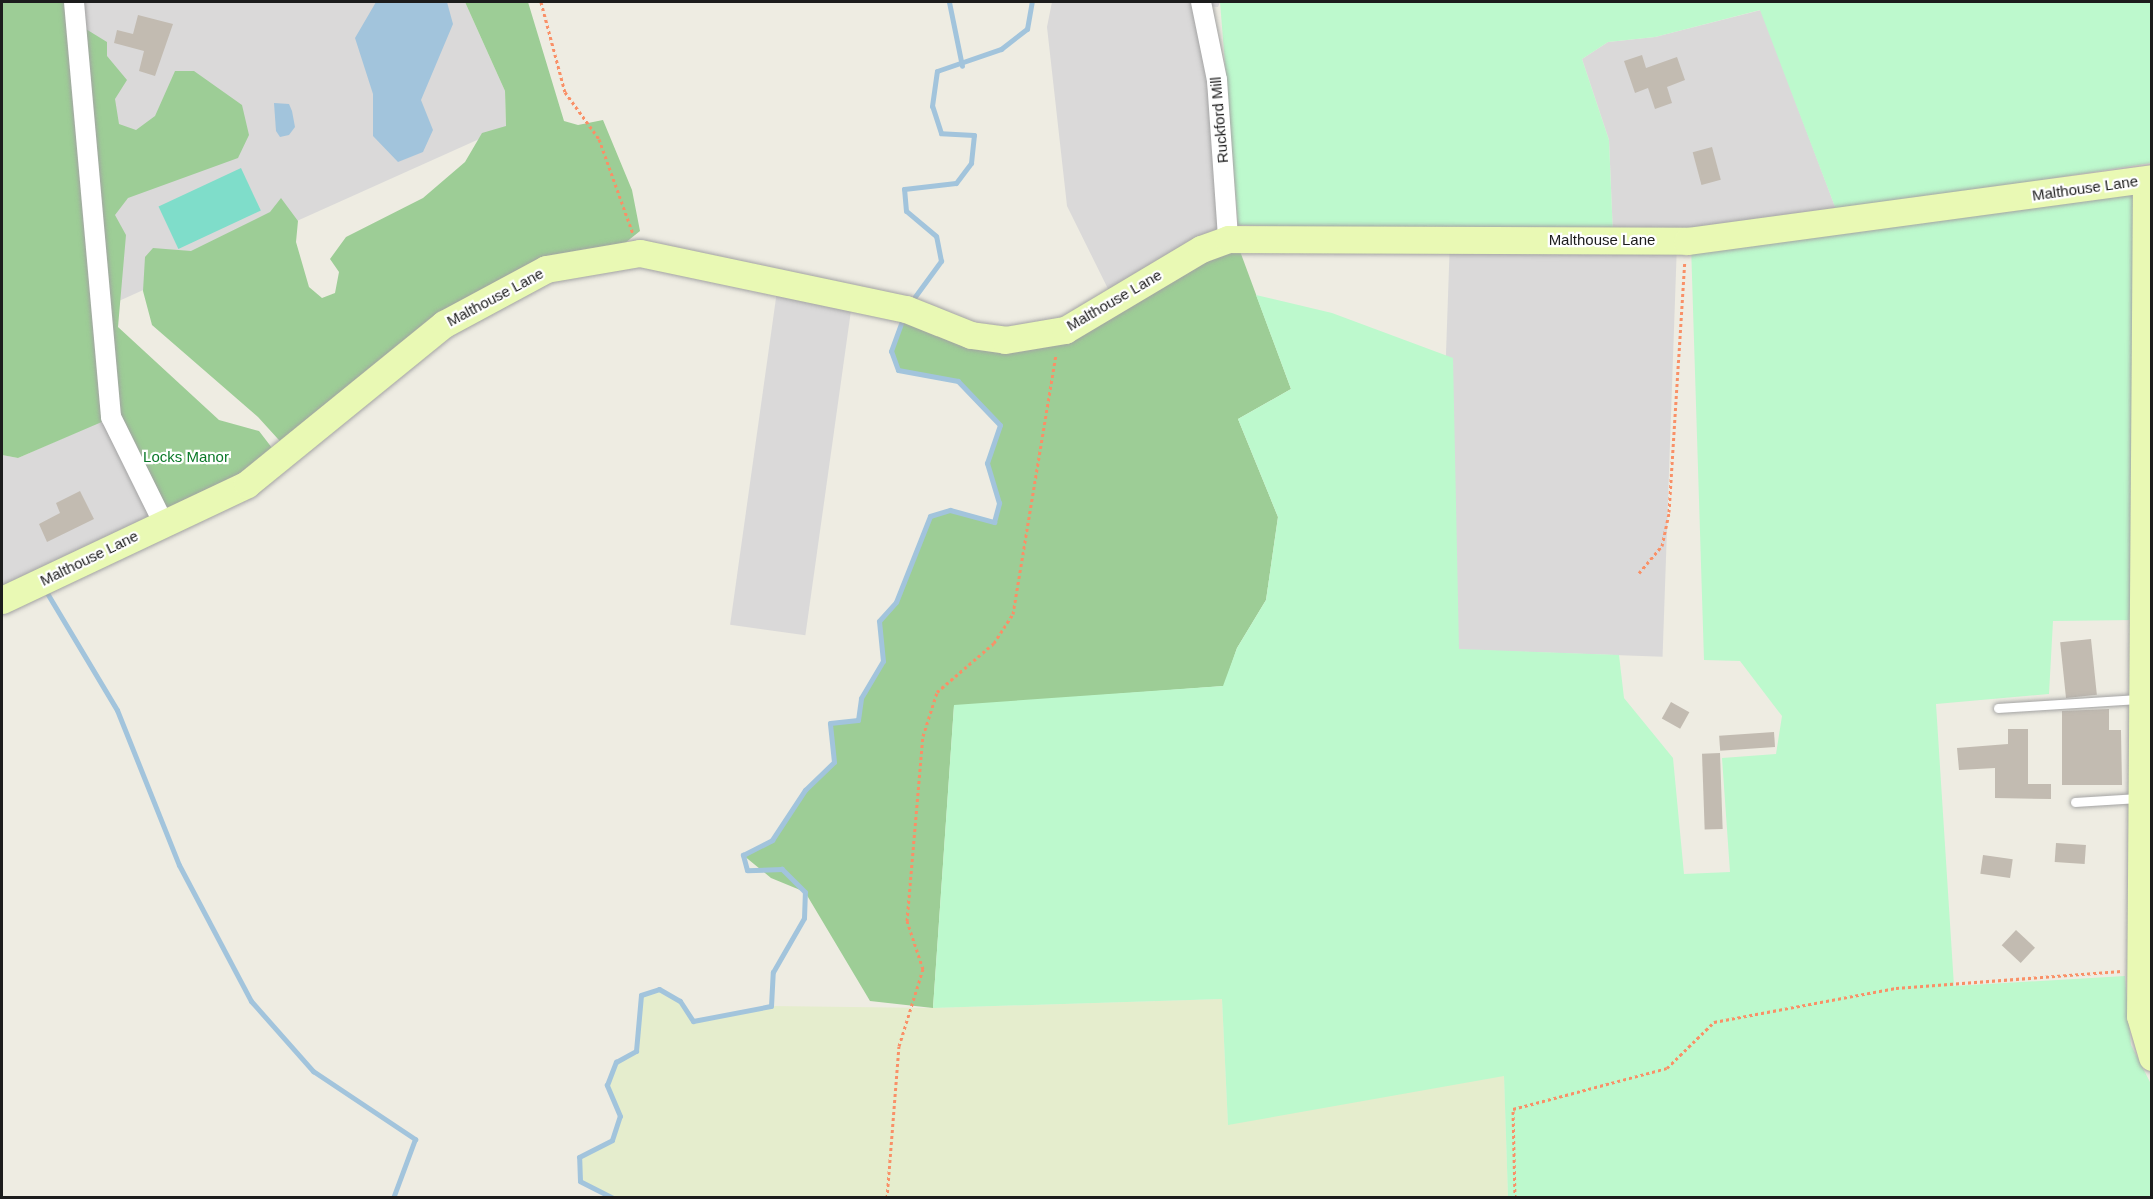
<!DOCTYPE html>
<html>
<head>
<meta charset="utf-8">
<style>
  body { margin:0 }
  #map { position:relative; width:2153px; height:1199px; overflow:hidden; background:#eeece2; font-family:Helvetica,sans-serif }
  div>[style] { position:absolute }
  .residential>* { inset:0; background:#dad9d9; transform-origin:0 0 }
  .farmland>* { inset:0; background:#e5edcd }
  .forest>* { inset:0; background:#9dcd96 }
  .park>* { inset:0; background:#bdf9cd }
  .pitch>* { inset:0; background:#7fddca; transform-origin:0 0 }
  .water>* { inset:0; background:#a2c4dc }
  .stream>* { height:5px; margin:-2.5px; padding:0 2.5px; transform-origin:2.5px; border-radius:2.5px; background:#a2c4dc }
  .building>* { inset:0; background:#c2bbb1; transform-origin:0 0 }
  .path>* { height:3px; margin-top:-1.5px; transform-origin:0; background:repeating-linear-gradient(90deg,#f99067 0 3px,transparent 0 6px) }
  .roads { filter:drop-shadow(0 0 2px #a3a3a3) drop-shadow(0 0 2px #a3a3a3) }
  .lane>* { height:9px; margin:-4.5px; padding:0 4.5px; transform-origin:4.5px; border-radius:4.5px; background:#fff }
  .street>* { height:20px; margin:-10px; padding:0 10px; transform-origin:10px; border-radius:10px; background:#fff }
  .secondary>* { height:27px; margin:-13.5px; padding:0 13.5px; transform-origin:13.5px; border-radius:13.5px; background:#e9f9b4 }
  span { translate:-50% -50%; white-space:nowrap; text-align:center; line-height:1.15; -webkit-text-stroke:4.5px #fff; paint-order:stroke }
  .street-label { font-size:15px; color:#1c1c1c }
  .park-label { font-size:15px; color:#0b7928 }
  .frame { position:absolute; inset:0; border:3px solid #1c1c1c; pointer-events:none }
</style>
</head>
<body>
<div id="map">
  <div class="residential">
    <i style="clip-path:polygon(74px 2px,465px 2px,505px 91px,506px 127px,101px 309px)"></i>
    <i style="clip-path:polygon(1052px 2px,1220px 2px,1218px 7px,1204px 6px,1228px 239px,1114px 301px,1067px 206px,1047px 27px)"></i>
    <i style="clip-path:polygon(1761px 10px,1837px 212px,1613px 236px,1609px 140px,1582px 59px,1608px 42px,1655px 37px)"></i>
    <i style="left:1450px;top:239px;width:227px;height:410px;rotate:2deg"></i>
    <i style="left:777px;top:291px;width:76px;height:337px;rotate:8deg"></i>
    <i style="clip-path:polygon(111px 417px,163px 522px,2px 600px,2px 455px,18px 458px)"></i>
  </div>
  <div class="farmland">
    <i style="clip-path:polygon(659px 989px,680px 1001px,693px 1021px,771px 1006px,933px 1008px,1222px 999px,1228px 1124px,1504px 1075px,1508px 1197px,613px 1198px,580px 1181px,579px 1157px,612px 1140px,620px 1116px,607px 1085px,616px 1062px,636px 1051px,641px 995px)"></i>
  </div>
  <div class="forest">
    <i style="clip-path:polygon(2px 2px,74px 2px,76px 23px,107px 42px,107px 56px,127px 80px,115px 99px,119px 124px,136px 130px,155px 116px,175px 71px,194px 71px,242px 105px,249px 135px,238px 158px,128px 198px,115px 215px,126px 235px,118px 327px,219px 420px,259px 431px,279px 457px,163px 522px,111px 418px,18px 458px,2px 455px)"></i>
    <i style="clip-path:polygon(465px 2px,528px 2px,564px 121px,578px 125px,603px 120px,632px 190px,640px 231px,625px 243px,444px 324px,288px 450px,258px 417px,152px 325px,143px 291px,145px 257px,153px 248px,191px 251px,270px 212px,281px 198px,298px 221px,296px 242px,309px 287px,322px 298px,335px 293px,339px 272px,330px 259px,346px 237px,423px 198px,465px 162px,482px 133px,506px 126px,505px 91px)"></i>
    <i style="clip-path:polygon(1237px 243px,1291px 389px,1238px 419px,1278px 517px,1266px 600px,1237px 648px,1224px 686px,954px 706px,933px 1008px,870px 1001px,805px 892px,771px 878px,743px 855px,772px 840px,805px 790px,834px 762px,830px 723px,858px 720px,861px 698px,883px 661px,879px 621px,896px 602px,930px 516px,950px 510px,994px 521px,999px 503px,987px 463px,1000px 425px,958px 381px,898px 370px,891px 351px,906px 309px,1038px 336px)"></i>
  </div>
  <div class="park">
    <i style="clip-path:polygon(1220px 2px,2151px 2px,2151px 163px,1837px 212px,1760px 10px,1655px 37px,1608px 42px,1582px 59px,1609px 140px,1613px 236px,1238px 225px)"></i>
    <i style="clip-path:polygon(2138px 189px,2134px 620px,2053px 621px,2049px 694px,1936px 704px,1954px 986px,2125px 976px,2131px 1045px,2151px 1084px,2151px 1197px,1508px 1197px,1504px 1076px,1228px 1125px,1222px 999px,933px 1008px,954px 705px,1223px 686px,1237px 648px,1266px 600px,1278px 517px,1238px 419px,1291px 389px,1256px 295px,1332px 313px,1453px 358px,1459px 649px,1619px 655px,1624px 698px,1673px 758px,1684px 874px,1730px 872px,1722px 758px,1776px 754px,1782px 716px,1740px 661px,1704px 660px,1691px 245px)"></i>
  </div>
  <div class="pitch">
    <i style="left:241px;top:168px;width:47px;height:91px;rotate:65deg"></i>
  </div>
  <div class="water">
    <i style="clip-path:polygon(376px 2px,447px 2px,453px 24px,421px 100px,433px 130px,423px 152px,398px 162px,373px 136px,373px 94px,355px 38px)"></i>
    <i style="clip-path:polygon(274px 103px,289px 104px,292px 111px,295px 127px,289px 135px,280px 137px,276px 131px)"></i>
  </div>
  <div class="stream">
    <i style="left:949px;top:2px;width:65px;rotate:78.5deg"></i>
    <i style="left:911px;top:302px;width:51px;rotate:-53.8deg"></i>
    <i style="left:941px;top:261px;width:25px;rotate:-101deg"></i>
    <i style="left:936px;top:236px;width:39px;rotate:-140deg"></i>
    <i style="left:906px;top:211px;width:22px;rotate:-95deg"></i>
    <i style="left:904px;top:189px;width:52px;rotate:-6.6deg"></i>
    <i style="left:956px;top:183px;width:25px;rotate:-53deg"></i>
    <i style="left:971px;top:163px;width:28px;rotate:-84deg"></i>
    <i style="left:974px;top:135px;width:33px;rotate:-177deg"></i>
    <i style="left:941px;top:133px;width:28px;rotate:-108deg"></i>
    <i style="left:932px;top:106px;width:35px;rotate:-82deg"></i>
    <i style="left:937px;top:71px;width:68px;rotate:-19deg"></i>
    <i style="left:1001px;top:49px;width:33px;rotate:-38deg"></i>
    <i style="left:1027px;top:29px;width:27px;rotate:-80deg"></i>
    <i style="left:44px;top:588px;width:142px;rotate:59.1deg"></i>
    <i style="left:117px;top:710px;width:167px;rotate:68.2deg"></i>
    <i style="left:179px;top:865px;width:154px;rotate:62.1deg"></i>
    <i style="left:251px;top:1001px;width:94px;rotate:48.5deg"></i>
    <i style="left:313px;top:1071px;width:123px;rotate:33.7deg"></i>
    <i style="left:415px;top:1139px;width:63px;rotate:110.4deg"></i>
    <i style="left:613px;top:1198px;width:37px;rotate:-153deg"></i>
    <i style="left:580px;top:1181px;width:24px;rotate:-92deg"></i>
    <i style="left:579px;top:1157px;width:37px;rotate:-27deg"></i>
    <i style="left:612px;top:1140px;width:25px;rotate:-72deg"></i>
    <i style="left:620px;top:1116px;width:34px;rotate:-113deg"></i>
    <i style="left:607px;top:1085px;width:25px;rotate:-69deg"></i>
    <i style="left:616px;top:1062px;width:23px;rotate:-29deg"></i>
    <i style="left:636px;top:1051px;width:56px;rotate:-84.9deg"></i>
    <i style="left:641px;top:995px;width:19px;rotate:-18deg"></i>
    <i style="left:659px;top:989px;width:24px;rotate:30deg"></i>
    <i style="left:680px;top:1001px;width:24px;rotate:57deg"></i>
    <i style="left:693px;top:1021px;width:79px;rotate:-10.9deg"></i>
    <i style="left:771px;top:1006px;width:34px;rotate:-87deg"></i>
    <i style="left:773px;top:972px;width:62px;rotate:-60.1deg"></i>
    <i style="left:804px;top:918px;width:26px;rotate:-88deg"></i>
    <i style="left:805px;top:892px;width:33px;rotate:-135deg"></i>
    <i style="left:782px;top:869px;width:35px;rotate:178deg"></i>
    <i style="left:747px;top:870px;width:16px;rotate:-105deg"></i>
    <i style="left:743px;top:855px;width:33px;rotate:-27deg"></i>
    <i style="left:772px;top:840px;width:60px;rotate:-56.6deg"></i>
    <i style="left:805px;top:790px;width:40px;rotate:-44deg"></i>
    <i style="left:834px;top:762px;width:39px;rotate:-96deg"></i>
    <i style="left:830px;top:723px;width:28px;rotate:-6deg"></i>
    <i style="left:858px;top:720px;width:22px;rotate:-82deg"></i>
    <i style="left:861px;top:698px;width:43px;rotate:-59.3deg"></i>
    <i style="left:883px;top:661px;width:40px;rotate:-95.7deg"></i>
    <i style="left:879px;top:621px;width:25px;rotate:-48deg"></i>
    <i style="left:896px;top:602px;width:92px;rotate:-68.4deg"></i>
    <i style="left:930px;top:516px;width:21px;rotate:-17deg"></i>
    <i style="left:950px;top:510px;width:46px;rotate:15.3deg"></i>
    <i style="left:994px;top:522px;width:20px;rotate:-75deg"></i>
    <i style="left:999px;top:503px;width:42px;rotate:-106.7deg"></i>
    <i style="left:987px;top:463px;width:40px;rotate:-71.1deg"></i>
    <i style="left:1000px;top:425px;width:61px;rotate:-133.7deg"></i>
    <i style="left:958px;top:381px;width:61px;rotate:-169.6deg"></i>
    <i style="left:898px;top:370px;width:20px;rotate:-110deg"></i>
    <i style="left:891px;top:351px;width:37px;rotate:-70deg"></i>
  </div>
  <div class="building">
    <i style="clip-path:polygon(138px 15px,173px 24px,155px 76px,139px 71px,144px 51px,114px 43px,117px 30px,133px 34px)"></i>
    <i style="clip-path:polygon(1642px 55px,1646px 68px,1677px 57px,1685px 80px,1667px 87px,1672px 103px,1655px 109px,1648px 88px,1635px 93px,1624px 61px)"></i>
    <i style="left:1712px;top:147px;width:34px;height:20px;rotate:75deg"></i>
    <i style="clip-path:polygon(80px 491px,94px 519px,47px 542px,39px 524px,60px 513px,56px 503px)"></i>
    <i style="left:2091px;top:639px;width:56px;height:31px;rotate:84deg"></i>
    <i style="left:1671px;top:702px;width:21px;height:19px;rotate:29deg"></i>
    <i style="clip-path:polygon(2109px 709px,2109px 730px,2121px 730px,2122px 785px,2062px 785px,2062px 711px)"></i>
    <i style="clip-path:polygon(2008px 729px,2028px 729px,2028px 784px,2051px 784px,2051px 799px,1995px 798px,1995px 768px,1959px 770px,1957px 748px,2008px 744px)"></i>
    <i style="left:1774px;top:732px;width:15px;height:55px;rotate:86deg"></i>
    <i style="left:1720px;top:753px;width:76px;height:18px;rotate:88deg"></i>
    <i style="left:2056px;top:843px;width:30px;height:19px;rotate:4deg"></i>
    <i style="left:1983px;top:855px;width:30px;height:19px;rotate:8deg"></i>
    <i style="left:2016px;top:930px;width:26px;height:21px;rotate:43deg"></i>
  </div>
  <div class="path">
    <i style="left:541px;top:2px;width:93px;rotate:75.1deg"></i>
    <i style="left:565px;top:92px;width:58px;rotate:54.1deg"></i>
    <i style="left:599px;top:139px;width:101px;rotate:70.3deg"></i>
    <i style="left:1639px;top:573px;width:35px;rotate:-50deg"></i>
    <i style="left:1662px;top:546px;width:35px;rotate:-78deg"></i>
    <i style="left:1669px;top:512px;width:252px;rotate:-86.4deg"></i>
    <i style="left:887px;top:1198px;width:152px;rotate:-85.5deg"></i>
    <i style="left:899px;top:1046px;width:81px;rotate:-72.7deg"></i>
    <i style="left:923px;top:969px;width:51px;rotate:-108.4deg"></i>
    <i style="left:907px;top:921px;width:186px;rotate:-85.1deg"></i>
    <i style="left:923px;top:736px;width:46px;rotate:-72.3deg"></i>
    <i style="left:937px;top:692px;width:75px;rotate:-40.7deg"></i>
    <i style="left:994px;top:643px;width:35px;rotate:-57deg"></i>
    <i style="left:1013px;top:614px;width:264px;rotate:-80.6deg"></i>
    <i style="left:1515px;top:1198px;width:89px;rotate:-91.3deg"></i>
    <i style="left:1513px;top:1109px;width:159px;rotate:-14.9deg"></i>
    <i style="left:1667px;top:1068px;width:66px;rotate:-44.4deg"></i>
    <i style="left:1714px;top:1022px;width:185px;rotate:-10.6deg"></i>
    <i style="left:1896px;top:988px;width:226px;rotate:-4.3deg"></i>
  </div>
  <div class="roads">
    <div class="lane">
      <i style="left:1998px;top:708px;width:140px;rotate:-3.7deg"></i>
      <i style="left:2075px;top:802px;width:63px;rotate:-3.6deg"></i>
    </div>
    <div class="street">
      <i style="left:74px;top:2px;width:417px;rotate:84.9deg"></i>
      <i style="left:111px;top:417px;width:117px;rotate:63.7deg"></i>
      <i style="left:1201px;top:2px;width:80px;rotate:78.4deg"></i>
      <i style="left:1217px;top:80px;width:159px;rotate:86deg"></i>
    </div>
    <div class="secondary">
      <i style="left:2146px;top:180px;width:836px;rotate:90.41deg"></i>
      <i style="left:2140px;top:1016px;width:43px;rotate:73.7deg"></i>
      <i style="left:2px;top:600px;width:271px;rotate:-25.3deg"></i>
      <i style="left:247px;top:484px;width:254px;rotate:-39.1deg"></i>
      <i style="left:444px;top:324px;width:116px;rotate:-28.3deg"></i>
      <i style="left:546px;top:269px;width:95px;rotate:-9.7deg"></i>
      <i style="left:640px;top:253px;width:272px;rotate:11.9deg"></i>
      <i style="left:906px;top:309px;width:70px;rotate:21.8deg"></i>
      <i style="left:971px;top:335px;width:34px;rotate:8deg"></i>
      <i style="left:1005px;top:340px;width:61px;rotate:-9.5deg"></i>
      <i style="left:1065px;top:330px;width:158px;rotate:-30.8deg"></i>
      <i style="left:1201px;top:249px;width:29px;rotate:-20deg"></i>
      <i style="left:1228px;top:239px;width:459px;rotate:0.2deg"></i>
      <i style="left:1687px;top:241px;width:469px;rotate:-7.7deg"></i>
    </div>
  </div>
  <div class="street-label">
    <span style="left:1219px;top:120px;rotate:-95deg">Ruckford Mill</span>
    <span style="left:2085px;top:188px;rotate:-8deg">Malthouse Lane</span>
    <span style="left:1602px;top:240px">Malthouse Lane</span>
    <span style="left:495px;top:297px;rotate:-28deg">Malthouse Lane</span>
    <span style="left:1114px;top:300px;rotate:-30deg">Malthouse Lane</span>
    <span style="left:89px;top:558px;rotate:-26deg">Malthouse Lane</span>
  </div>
  <div class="park-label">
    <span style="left:186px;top:457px">Locks Manor</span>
  </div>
  <div class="frame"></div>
</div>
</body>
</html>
